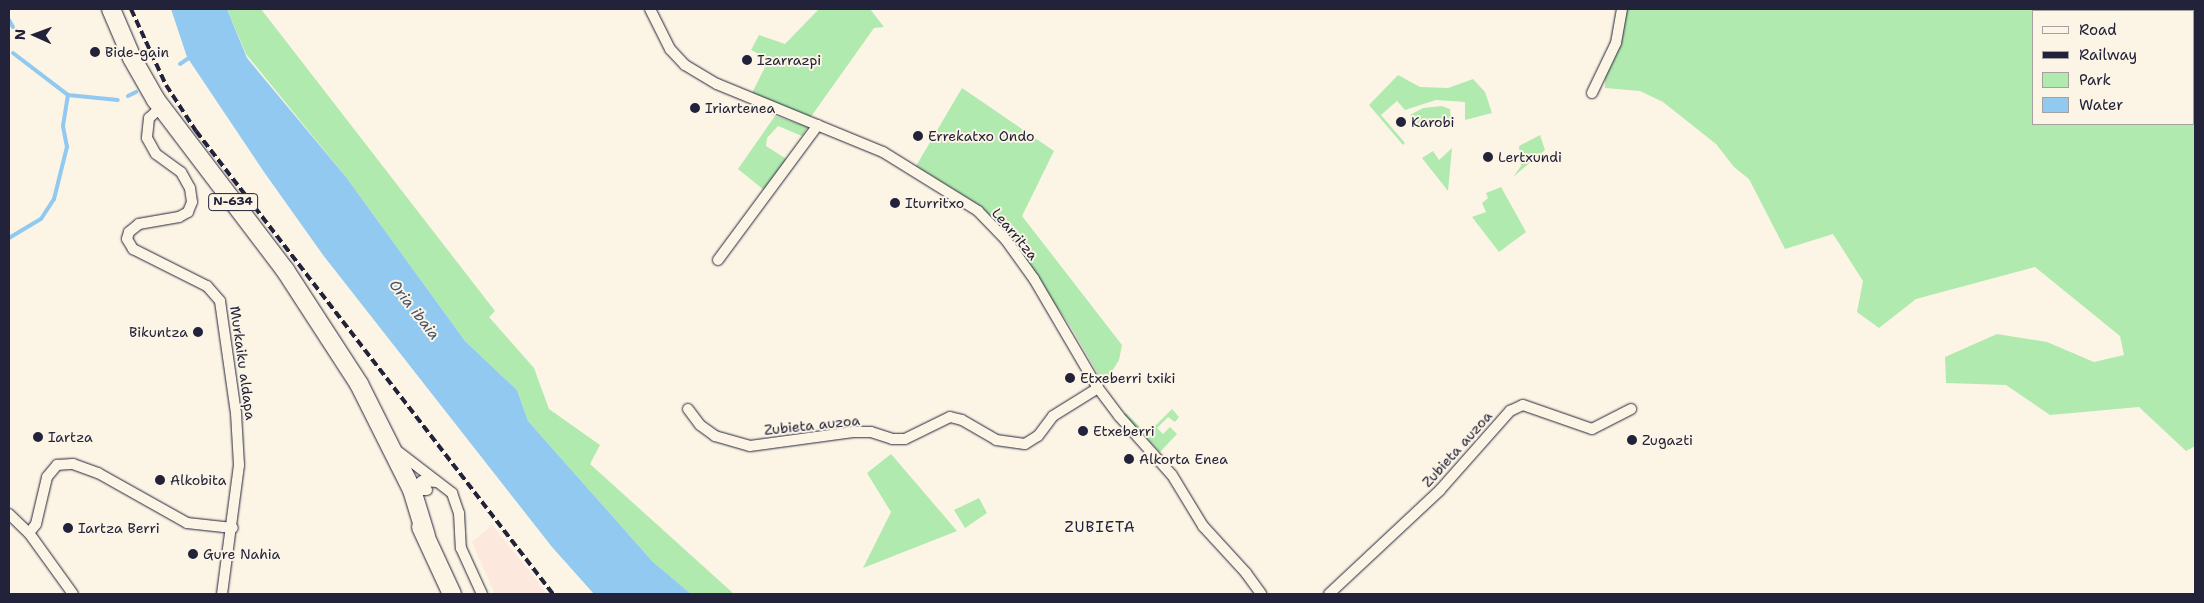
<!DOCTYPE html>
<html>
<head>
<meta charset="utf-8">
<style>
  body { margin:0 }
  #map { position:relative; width:2204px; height:603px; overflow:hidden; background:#fcf5e5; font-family:"Shantell Sans",sans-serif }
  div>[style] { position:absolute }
  .built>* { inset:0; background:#fce8dc }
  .green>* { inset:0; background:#b1eaae }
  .water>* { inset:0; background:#91c9f0 }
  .stream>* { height:4px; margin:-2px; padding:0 2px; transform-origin:2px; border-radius:2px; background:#91c9f0 }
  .roads { filter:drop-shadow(0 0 1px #22223b) drop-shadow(0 0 1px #22223b) }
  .street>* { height:10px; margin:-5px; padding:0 5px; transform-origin:5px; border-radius:5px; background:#fcf5e5 }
  .highway>* { height:18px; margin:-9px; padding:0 9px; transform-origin:9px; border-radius:9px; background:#fcf5e5 }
  .rail>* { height:4px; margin-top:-2px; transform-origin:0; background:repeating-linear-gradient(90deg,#22223b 0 8px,transparent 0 12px) }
  .dots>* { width:14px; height:14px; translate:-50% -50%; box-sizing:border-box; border:2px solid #fcf5e5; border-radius:50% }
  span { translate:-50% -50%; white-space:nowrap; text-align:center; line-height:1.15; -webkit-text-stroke:4px #fcf5e5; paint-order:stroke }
  .shield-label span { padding:1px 4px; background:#fcf5e5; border:1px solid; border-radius:4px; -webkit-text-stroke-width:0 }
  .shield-label { font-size:12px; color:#22223b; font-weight:700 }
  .poi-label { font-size:14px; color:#22223b }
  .left { translate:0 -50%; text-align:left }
  .right { translate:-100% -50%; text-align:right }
  .street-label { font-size:14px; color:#22223b }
  .water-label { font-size:15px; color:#435471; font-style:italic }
  .neighbourhood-label { font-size:15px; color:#22223b; letter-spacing:1px }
  .frame { position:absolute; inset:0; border:10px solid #22223b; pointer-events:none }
  .legend { position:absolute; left:2032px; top:10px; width:162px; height:115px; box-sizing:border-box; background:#fcf5e5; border:1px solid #a5a1a1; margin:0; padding:6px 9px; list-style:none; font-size:15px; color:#22223b }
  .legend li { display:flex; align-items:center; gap:10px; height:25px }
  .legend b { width:25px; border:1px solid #a5a1a1 }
  .north { position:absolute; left:10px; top:10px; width:50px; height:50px; -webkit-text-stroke:4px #fcf5e5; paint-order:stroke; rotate:272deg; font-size:14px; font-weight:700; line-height:20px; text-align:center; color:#22223b }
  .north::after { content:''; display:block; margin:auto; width:18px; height:22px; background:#22223b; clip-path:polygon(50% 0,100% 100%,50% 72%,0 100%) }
</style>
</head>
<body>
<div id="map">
  <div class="built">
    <i style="clip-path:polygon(492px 525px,535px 578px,547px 594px,495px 594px,472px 542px)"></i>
  </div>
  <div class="green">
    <i style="clip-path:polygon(227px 9px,261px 9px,495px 311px,489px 317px,534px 368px,549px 409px,600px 445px,590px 464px,734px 594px,691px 594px,653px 562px,528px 421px,517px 390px,465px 341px,346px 177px,246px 54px)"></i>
    <i style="clip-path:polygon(819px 9px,870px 9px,884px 27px,874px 28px,810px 118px,752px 93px,769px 59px,751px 50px,759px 35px,785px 44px)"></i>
    <i style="clip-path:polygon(evenodd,1627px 9px,2195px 9px,2195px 446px,2186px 451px,2139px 407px,2050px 415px,2006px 385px,1946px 383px,1945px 357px,1997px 334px,2047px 342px,2094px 362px,2124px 355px,2120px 336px,2035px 267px,1916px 299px,1879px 328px,1857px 312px,1863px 281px,1833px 234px,1785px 249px,1749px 179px,1734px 167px,1716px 144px,1663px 102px,1640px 91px,1605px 88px,1605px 76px,1621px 44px,1627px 9px,2033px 11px,2193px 11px,2193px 124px,2033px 124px,2033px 11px)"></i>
    <i style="clip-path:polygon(1398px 75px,1420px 87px,1448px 88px,1473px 79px,1485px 92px,1492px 113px,1465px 120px,1465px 102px,1436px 100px,1405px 110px,1397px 101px,1381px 115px,1405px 143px,1403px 145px,1369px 105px)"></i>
    <i style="clip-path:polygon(962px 88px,1054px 151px,1022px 216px,1122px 345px,1119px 360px,1104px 384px,1071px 327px,1003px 230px,979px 205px,916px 166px)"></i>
    <i style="clip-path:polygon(1442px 106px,1450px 109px,1451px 119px,1422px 128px,1410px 115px,1423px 108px)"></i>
    <i style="clip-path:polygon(775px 116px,808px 127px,802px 136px,778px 126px,767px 138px,766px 146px,788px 160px,764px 190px,738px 169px)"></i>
    <i style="clip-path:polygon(1540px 135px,1545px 150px,1513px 177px,1521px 166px,1519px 146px)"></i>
    <i style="clip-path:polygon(1452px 148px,1448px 191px,1422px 158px,1433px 151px,1439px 160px)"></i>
    <i style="clip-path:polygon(1501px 187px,1526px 232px,1499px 252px,1472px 217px,1486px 212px,1482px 203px,1488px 198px,1486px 193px)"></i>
    <i style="clip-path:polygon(1172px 409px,1179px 417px,1175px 422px,1168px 417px,1157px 428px,1163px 434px,1170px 427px,1177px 434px,1160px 452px,1123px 415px,1126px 413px,1147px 434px)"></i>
    <i style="clip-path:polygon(891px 454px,957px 531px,863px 568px,891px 512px,867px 473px)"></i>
    <i style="clip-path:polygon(979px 498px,987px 513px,965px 528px,954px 510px)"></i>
  </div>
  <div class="water">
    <i style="clip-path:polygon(171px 9px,227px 9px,247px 58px,346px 177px,465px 341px,517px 390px,528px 421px,653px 562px,691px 594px,594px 594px,552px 547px,323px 255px,264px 172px,187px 57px)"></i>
  </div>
  <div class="stream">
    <i style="left:9px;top:20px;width:8px;rotate:60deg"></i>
    <i style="left:13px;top:53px;width:69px;rotate:37.4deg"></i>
    <i style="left:68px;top:95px;width:50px;rotate:5.7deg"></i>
    <i style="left:180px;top:64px;width:14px;rotate:-34deg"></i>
    <i style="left:128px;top:96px;width:9px;rotate:-27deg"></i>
    <i style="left:9px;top:238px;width:37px;rotate:-31deg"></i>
    <i style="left:41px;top:219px;width:24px;rotate:-57deg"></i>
    <i style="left:54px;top:199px;width:54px;rotate:-76deg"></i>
    <i style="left:67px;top:147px;width:21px;rotate:-101deg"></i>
    <i style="left:63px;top:126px;width:31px;rotate:-81deg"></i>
  </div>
  <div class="roads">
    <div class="street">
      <i style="left:650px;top:9px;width:45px;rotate:63.4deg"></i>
      <i style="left:670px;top:49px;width:22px;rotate:47deg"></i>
      <i style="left:685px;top:65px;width:37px;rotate:31deg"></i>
      <i style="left:717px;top:84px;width:179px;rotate:22.3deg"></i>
      <i style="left:883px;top:152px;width:112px;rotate:31.8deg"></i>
      <i style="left:978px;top:211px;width:40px;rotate:46deg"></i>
      <i style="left:1006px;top:240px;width:48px;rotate:54.3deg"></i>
      <i style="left:1034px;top:279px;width:126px;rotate:59.6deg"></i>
      <i style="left:1098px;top:388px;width:35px;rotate:53deg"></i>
      <i style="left:1119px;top:416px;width:79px;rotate:48.1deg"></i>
      <i style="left:1172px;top:475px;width:60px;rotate:58.7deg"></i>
      <i style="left:1203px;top:526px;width:64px;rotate:47.5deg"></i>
      <i style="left:1246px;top:573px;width:26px;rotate:54deg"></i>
      <i style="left:1592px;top:93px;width:55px;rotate:-64.4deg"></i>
      <i style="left:1616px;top:43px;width:35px;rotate:-80deg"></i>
      <i style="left:161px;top:107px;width:16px;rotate:137deg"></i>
      <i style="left:149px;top:118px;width:20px;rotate:96deg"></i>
      <i style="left:147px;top:138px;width:18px;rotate:61deg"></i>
      <i style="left:156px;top:154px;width:31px;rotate:36deg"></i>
      <i style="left:181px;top:172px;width:18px;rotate:61deg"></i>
      <i style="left:190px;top:188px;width:14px;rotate:82deg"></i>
      <i style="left:192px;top:202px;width:11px;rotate:112deg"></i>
      <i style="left:188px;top:212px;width:10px;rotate:151deg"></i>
      <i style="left:179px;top:217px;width:41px;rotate:170.1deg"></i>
      <i style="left:139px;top:224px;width:13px;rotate:141deg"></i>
      <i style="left:129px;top:232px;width:7px;rotate:106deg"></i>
      <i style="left:127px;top:239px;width:12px;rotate:59deg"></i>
      <i style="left:133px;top:249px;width:83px;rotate:26.6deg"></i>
      <i style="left:207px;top:286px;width:20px;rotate:49deg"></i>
      <i style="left:220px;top:301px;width:113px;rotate:81.9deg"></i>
      <i style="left:236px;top:413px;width:52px;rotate:86.7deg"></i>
      <i style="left:239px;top:465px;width:130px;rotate:97.5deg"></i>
      <i style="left:718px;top:260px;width:168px;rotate:-53.5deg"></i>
      <i style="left:688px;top:409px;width:20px;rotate:53deg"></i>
      <i style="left:700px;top:425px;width:19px;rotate:36deg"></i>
      <i style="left:715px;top:436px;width:36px;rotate:16deg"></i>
      <i style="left:750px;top:446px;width:104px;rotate:-7.7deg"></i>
      <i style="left:853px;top:432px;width:18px"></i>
      <i style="left:871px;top:432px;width:22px;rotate:18deg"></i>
      <i style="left:892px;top:439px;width:13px"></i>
      <i style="left:905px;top:439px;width:50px;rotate:-26.1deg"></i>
      <i style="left:950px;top:417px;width:12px;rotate:14deg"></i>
      <i style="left:962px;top:420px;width:39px;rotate:30deg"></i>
      <i style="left:996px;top:440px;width:29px;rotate:8deg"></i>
      <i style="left:1025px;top:444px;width:15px;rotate:-32deg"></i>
      <i style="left:1038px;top:436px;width:25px;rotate:-53deg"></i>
      <i style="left:1053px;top:416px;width:53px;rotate:-31.9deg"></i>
      <i style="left:396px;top:450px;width:71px;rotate:37.5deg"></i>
      <i style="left:452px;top:493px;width:21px;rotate:71deg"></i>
      <i style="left:459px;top:513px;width:35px;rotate:87deg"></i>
      <i style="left:461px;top:548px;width:51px;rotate:65.5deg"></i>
      <i style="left:427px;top:490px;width:15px;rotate:180deg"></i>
      <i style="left:412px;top:490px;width:13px;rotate:-42deg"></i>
      <i style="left:422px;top:481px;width:15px;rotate:4deg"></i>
      <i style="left:9px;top:514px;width:28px;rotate:44deg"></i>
      <i style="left:29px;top:533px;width:75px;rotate:54.2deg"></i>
      <i style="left:29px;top:533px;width:11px;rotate:-52deg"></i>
      <i style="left:36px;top:524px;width:48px;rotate:-76.8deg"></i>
      <i style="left:47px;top:477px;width:16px;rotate:-50deg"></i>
      <i style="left:57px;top:465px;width:16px;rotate:-4deg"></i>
      <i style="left:73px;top:464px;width:27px;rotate:20deg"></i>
      <i style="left:98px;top:473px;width:102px;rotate:29.3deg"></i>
      <i style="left:187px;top:523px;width:46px;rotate:6.2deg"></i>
      <i style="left:1329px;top:594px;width:152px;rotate:-43.1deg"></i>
      <i style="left:1440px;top:490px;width:106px;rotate:-48.5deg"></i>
      <i style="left:1510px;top:411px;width:14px;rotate:-25deg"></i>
      <i style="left:1523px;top:405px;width:73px;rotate:19.2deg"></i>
      <i style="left:1592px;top:429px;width:44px;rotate:-27.1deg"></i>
    </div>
    <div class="highway">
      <i style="left:111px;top:9px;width:53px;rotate:66.8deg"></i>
      <i style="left:132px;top:58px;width:48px;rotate:60.3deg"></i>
      <i style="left:156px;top:100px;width:213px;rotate:52.8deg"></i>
      <i style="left:285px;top:270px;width:136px;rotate:57deg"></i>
      <i style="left:359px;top:384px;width:119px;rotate:63.4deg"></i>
      <i style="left:412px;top:490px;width:48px;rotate:73.1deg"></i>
      <i style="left:421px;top:527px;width:74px;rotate:65.2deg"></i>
    </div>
  </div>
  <div class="rail">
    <i style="left:131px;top:9px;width:84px;rotate:65.3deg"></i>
    <i style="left:166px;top:85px;width:55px;rotate:56.9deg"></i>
    <i style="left:196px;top:131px;width:585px;rotate:52.37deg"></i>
  </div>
  <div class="dots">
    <i style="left:95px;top:52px;background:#22223b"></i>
    <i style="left:747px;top:60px;background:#22223b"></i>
    <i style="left:695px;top:108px;background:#22223b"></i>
    <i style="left:1401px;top:122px;background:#22223b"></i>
    <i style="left:918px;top:136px;background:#22223b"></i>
    <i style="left:1488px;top:157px;background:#22223b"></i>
    <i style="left:895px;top:203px;background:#22223b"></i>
    <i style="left:198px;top:332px;background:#22223b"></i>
    <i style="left:1070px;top:378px;background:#22223b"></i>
    <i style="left:1083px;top:431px;background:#22223b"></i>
    <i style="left:38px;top:437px;background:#22223b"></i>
    <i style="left:1632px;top:440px;background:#22223b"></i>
    <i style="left:1129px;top:459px;background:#22223b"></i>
    <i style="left:160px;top:480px;background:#22223b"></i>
    <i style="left:68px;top:528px;background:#22223b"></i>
    <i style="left:193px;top:554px;background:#22223b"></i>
  </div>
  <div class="shield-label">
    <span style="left:233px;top:202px">N-634</span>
  </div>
  <div class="poi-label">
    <span class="left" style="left:105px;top:52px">Bide-gain</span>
    <span class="left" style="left:757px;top:60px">Izarrazpi</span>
    <span class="left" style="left:705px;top:108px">Iriartenea</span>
    <span class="left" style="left:1411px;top:122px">Karobi</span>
    <span class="left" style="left:928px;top:136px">Errekatxo Ondo</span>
    <span class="left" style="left:1498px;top:157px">Lertxundi</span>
    <span class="left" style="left:905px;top:203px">Iturritxo</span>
    <span class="right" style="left:188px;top:332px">Bikuntza</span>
    <span class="left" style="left:1080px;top:378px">Etxeberri txiki</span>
    <span class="left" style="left:1093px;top:431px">Etxeberri</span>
    <span class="left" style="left:48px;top:437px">Iartza</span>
    <span class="left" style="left:1642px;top:440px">Zugazti</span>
    <span class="left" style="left:1139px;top:459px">Alkorta Enea</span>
    <span class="left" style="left:170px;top:480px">Alkobita</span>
    <span class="left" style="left:78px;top:528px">Iartza Berri</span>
    <span class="left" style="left:203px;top:554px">Gure Nahia</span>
  </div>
  <div class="street-label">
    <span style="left:1015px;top:234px;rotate:50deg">Learritza</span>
    <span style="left:243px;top:363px;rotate:82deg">Murkaiku aldapa</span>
    <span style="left:812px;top:425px;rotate:-6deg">Zubieta auzoa</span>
    <span style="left:1457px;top:449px;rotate:-48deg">Zubieta auzoa</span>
  </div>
  <div class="water-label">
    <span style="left:414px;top:310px;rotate:52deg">Oria ibaia</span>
  </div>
  <div class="neighbourhood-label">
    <span style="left:1100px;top:528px">ZUBIETA</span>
  </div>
  <div class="frame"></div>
  <ul class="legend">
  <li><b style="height:6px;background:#fcf5e5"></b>Road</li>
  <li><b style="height:6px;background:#22223b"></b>Railway</li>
  <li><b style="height:14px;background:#b1eaae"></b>Park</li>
  <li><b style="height:14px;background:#91c9f0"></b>Water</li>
  </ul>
  <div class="north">N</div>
</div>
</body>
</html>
